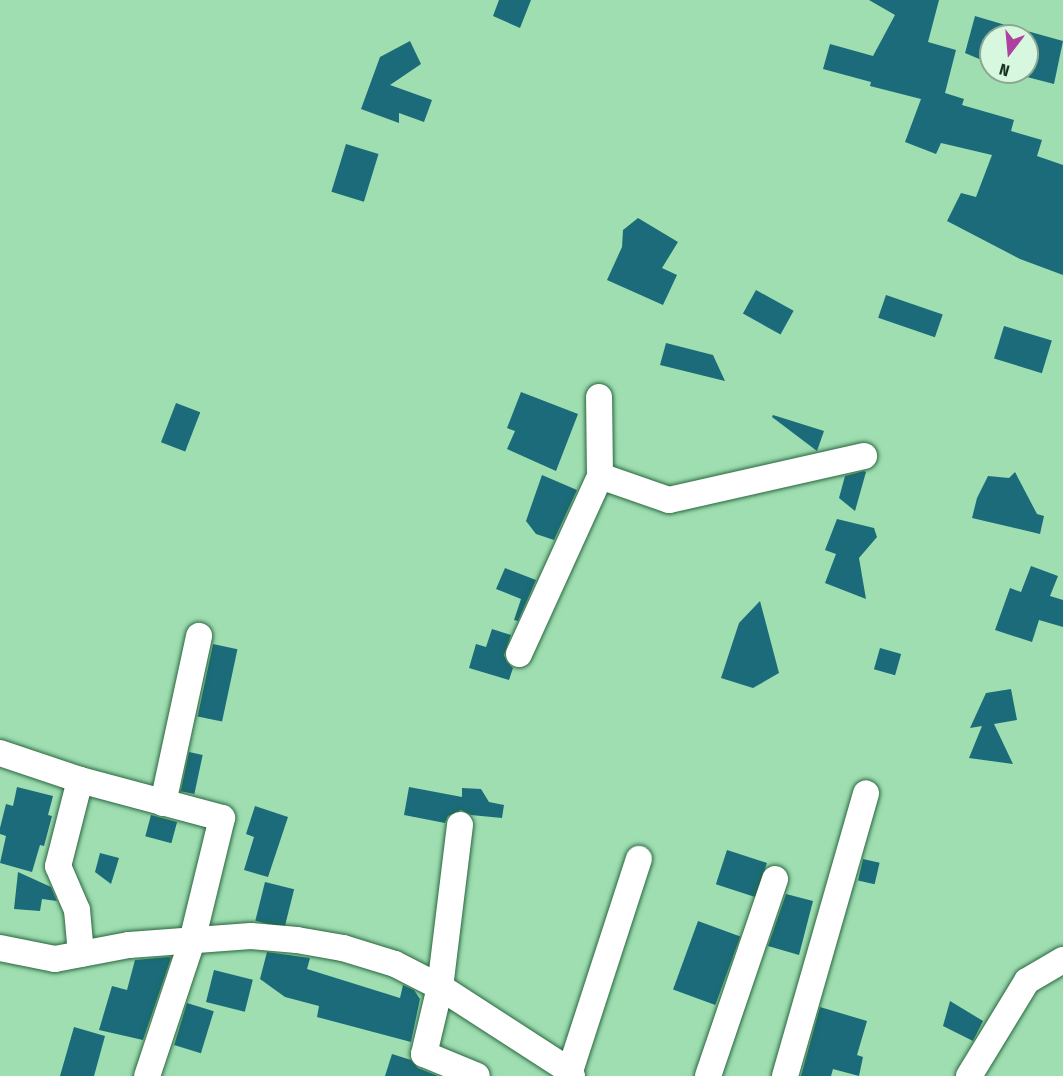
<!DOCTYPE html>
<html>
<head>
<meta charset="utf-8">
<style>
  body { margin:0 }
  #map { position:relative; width:1063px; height:1076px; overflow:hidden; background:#9fdeb1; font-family:"Fira Sans Condensed",sans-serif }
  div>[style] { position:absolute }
  .building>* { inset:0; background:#1b6b7a; transform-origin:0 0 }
  .roads { filter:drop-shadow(0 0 2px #296740) drop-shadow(0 0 2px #296740) }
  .street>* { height:26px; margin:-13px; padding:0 13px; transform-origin:13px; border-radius:13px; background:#fff }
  span { translate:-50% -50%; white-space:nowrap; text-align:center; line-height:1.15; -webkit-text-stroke:6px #d7f7df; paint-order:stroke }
  .north { position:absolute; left:979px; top:24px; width:60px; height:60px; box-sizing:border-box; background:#d7f7df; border:2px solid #8ba893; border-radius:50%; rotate:196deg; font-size:16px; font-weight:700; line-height:24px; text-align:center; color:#183221 }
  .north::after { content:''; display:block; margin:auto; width:21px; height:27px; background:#ae41a0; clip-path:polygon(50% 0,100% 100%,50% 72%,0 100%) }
</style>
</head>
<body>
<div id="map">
  <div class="building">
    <i style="clip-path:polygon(499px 0,531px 0,520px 28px,493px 16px)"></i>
    <i style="clip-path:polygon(869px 0,939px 0,928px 42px,956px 50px,945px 93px,964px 99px,962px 105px,1014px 120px,1011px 131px,1042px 140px,1037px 156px,1063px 165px,1063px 275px,1020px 259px,947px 221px,961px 193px,976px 197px,992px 155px,941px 143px,936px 154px,905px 142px,921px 99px,870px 86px,871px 82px,823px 69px,830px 44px,873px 56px,895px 15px)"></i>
    <i style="clip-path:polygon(975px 16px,1026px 31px,1025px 36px,991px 36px,991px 64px,965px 53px)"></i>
    <i style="clip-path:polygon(1027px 31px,1063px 41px,1054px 84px,1027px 77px)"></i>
    <i style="clip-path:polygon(410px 41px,421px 64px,390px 85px,432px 100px,424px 122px,399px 113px,399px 123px,361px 109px,380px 57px)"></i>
    <i style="left:346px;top:144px;width:34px;height:50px;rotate:17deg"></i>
    <i style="clip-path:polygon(638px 218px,678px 242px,662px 268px,677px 275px,663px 305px,607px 280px,622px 247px,623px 230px)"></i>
    <i style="left:756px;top:290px;width:43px;height:27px;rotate:29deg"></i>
    <i style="left:886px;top:295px;width:60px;height:24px;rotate:19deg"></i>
    <i style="left:1004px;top:326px;width:50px;height:34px;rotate:17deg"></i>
    <i style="clip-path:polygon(666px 343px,713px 355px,725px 381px,660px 365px)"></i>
    <i style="clip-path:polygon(521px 392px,578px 414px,556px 471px,507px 449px,515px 431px,507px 428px)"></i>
    <i style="left:176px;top:403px;width:26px;height:42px;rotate:21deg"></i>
    <i style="clip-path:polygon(773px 415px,824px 431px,817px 451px,772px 417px)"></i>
    <i style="clip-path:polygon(864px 471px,866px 472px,855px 511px,839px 498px,845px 476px)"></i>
    <i style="clip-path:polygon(1015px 472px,1037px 514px,1044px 516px,1040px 534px,972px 518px,977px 498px,988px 476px,1009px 478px)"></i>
    <i style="clip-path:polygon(542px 475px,577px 490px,554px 540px,536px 534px,526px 521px)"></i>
    <i style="clip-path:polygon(837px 519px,874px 528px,877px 537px,859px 558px,866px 599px,825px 583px,836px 554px,825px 550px)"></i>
    <i style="clip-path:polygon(1031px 566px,1058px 576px,1050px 596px,1063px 600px,1063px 627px,1039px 620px,1032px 642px,995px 630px,1010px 588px,1021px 592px)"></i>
    <i style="clip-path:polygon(505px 568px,536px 580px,518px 621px,514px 620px,521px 599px,496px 589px)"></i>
    <i style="clip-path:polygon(760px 601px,779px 673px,753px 688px,721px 678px,739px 623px)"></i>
    <i style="clip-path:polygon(492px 629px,511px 635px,504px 655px,507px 662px,513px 668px,509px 680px,469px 668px,476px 644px,486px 647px)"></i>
    <i style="left:213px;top:644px;width:25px;height:74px;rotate:12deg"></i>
    <i style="left:880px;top:648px;width:22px;height:22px;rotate:16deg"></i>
    <i style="clip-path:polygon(1011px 689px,1017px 720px,994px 724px,1013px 764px,969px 758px,982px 726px,970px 728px,986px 693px)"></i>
    <i style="left:189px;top:752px;width:14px;height:40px;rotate:12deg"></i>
    <i style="clip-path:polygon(17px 787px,53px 796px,48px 815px,52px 816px,44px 846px,40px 845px,32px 872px,0 863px,6px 836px,0 834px,0 828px,6px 804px,13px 806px)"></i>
    <i style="clip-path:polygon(409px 787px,462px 797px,462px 788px,481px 789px,489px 802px,504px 805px,502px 818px,471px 815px,461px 810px,448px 816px,445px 823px,404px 815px)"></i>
    <i style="clip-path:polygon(255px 806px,288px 817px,268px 877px,244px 870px,254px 837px,246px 834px)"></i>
    <i style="left:151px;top:815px;width:27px;height:22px;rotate:15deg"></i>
    <i style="left:727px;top:850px;width:42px;height:36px;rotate:18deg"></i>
    <i style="clip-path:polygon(100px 853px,119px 858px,111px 884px,95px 872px)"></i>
    <i style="left:863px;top:859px;width:17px;height:22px;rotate:13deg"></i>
    <i style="clip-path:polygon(18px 872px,51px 887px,57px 901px,42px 899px,40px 911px,14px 909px)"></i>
    <i style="left:265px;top:882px;width:30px;height:40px;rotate:14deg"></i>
    <i style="clip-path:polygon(786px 894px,813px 901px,799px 955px,768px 946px)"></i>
    <i style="left:698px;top:921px;width:45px;height:73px;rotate:20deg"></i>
    <i style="clip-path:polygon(267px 952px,310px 958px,307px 969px,400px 998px,403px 985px,414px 990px,420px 999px,411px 1042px,317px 1017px,319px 1006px,285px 997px,260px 979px)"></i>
    <i style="clip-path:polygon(168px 957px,171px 958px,143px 1040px,99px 1030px,112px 986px,127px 990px,135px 960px)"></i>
    <i style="left:214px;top:970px;width:40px;height:33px;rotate:14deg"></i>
    <i style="clip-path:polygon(950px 1001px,983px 1021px,973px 1041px,943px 1026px)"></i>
    <i style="left:187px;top:1003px;width:28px;height:44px;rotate:17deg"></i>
    <i style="clip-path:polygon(820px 1007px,867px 1021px,857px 1055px,863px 1057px,859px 1076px,833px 1069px,831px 1076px,801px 1076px)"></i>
    <i style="clip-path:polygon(74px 1027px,105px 1036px,94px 1076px,60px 1076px)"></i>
    <i style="clip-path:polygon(392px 1054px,411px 1060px,418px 1068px,438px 1076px,385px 1076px)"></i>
  </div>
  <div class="roads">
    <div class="street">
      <i style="left:600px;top:476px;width:73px;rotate:19.2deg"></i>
      <i style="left:669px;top:500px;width:200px;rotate:-12.7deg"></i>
      <i style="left:519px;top:654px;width:196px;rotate:-65.5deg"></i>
      <i style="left:600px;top:476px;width:79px;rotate:-90.7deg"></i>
      <i style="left:0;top:753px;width:84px;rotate:18.6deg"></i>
      <i style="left:80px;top:780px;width:89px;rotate:104.3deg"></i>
      <i style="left:58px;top:866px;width:48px;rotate:66.6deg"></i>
      <i style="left:77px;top:910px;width:44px;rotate:84.8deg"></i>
      <i style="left:80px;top:780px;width:147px;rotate:15deg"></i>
      <i style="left:222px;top:818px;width:127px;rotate:103.7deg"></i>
      <i style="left:192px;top:941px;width:142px;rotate:108.4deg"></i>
      <i style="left:163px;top:803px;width:171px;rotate:-77.8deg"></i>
      <i style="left:460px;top:825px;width:163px;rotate:97deg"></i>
      <i style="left:440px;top:987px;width:69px;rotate:103.4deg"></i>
      <i style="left:424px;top:1054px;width:57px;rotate:22.5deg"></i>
      <i style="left:0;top:948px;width:56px;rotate:11.3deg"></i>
      <i style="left:55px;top:959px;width:75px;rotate:-10.7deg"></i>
      <i style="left:129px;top:945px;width:122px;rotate:-4.2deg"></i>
      <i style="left:251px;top:936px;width:46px;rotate:5deg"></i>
      <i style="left:297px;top:940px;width:47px;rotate:9.9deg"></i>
      <i style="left:343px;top:948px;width:54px;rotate:17.1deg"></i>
      <i style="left:395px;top:964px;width:51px;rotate:27.1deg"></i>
      <i style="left:440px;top:987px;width:155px;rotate:32.9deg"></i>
      <i style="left:572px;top:1076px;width:5px;rotate:-112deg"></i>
      <i style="left:570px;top:1071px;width:223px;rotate:-72deg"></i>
      <i style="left:708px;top:1076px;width:208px;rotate:-71.2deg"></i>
      <i style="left:785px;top:1076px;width:294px;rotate:-74deg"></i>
      <i style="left:969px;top:1076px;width:111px;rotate:-58.6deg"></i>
      <i style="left:1027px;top:981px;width:42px;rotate:-30.3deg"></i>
    </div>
  </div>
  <div class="north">N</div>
</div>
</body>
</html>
